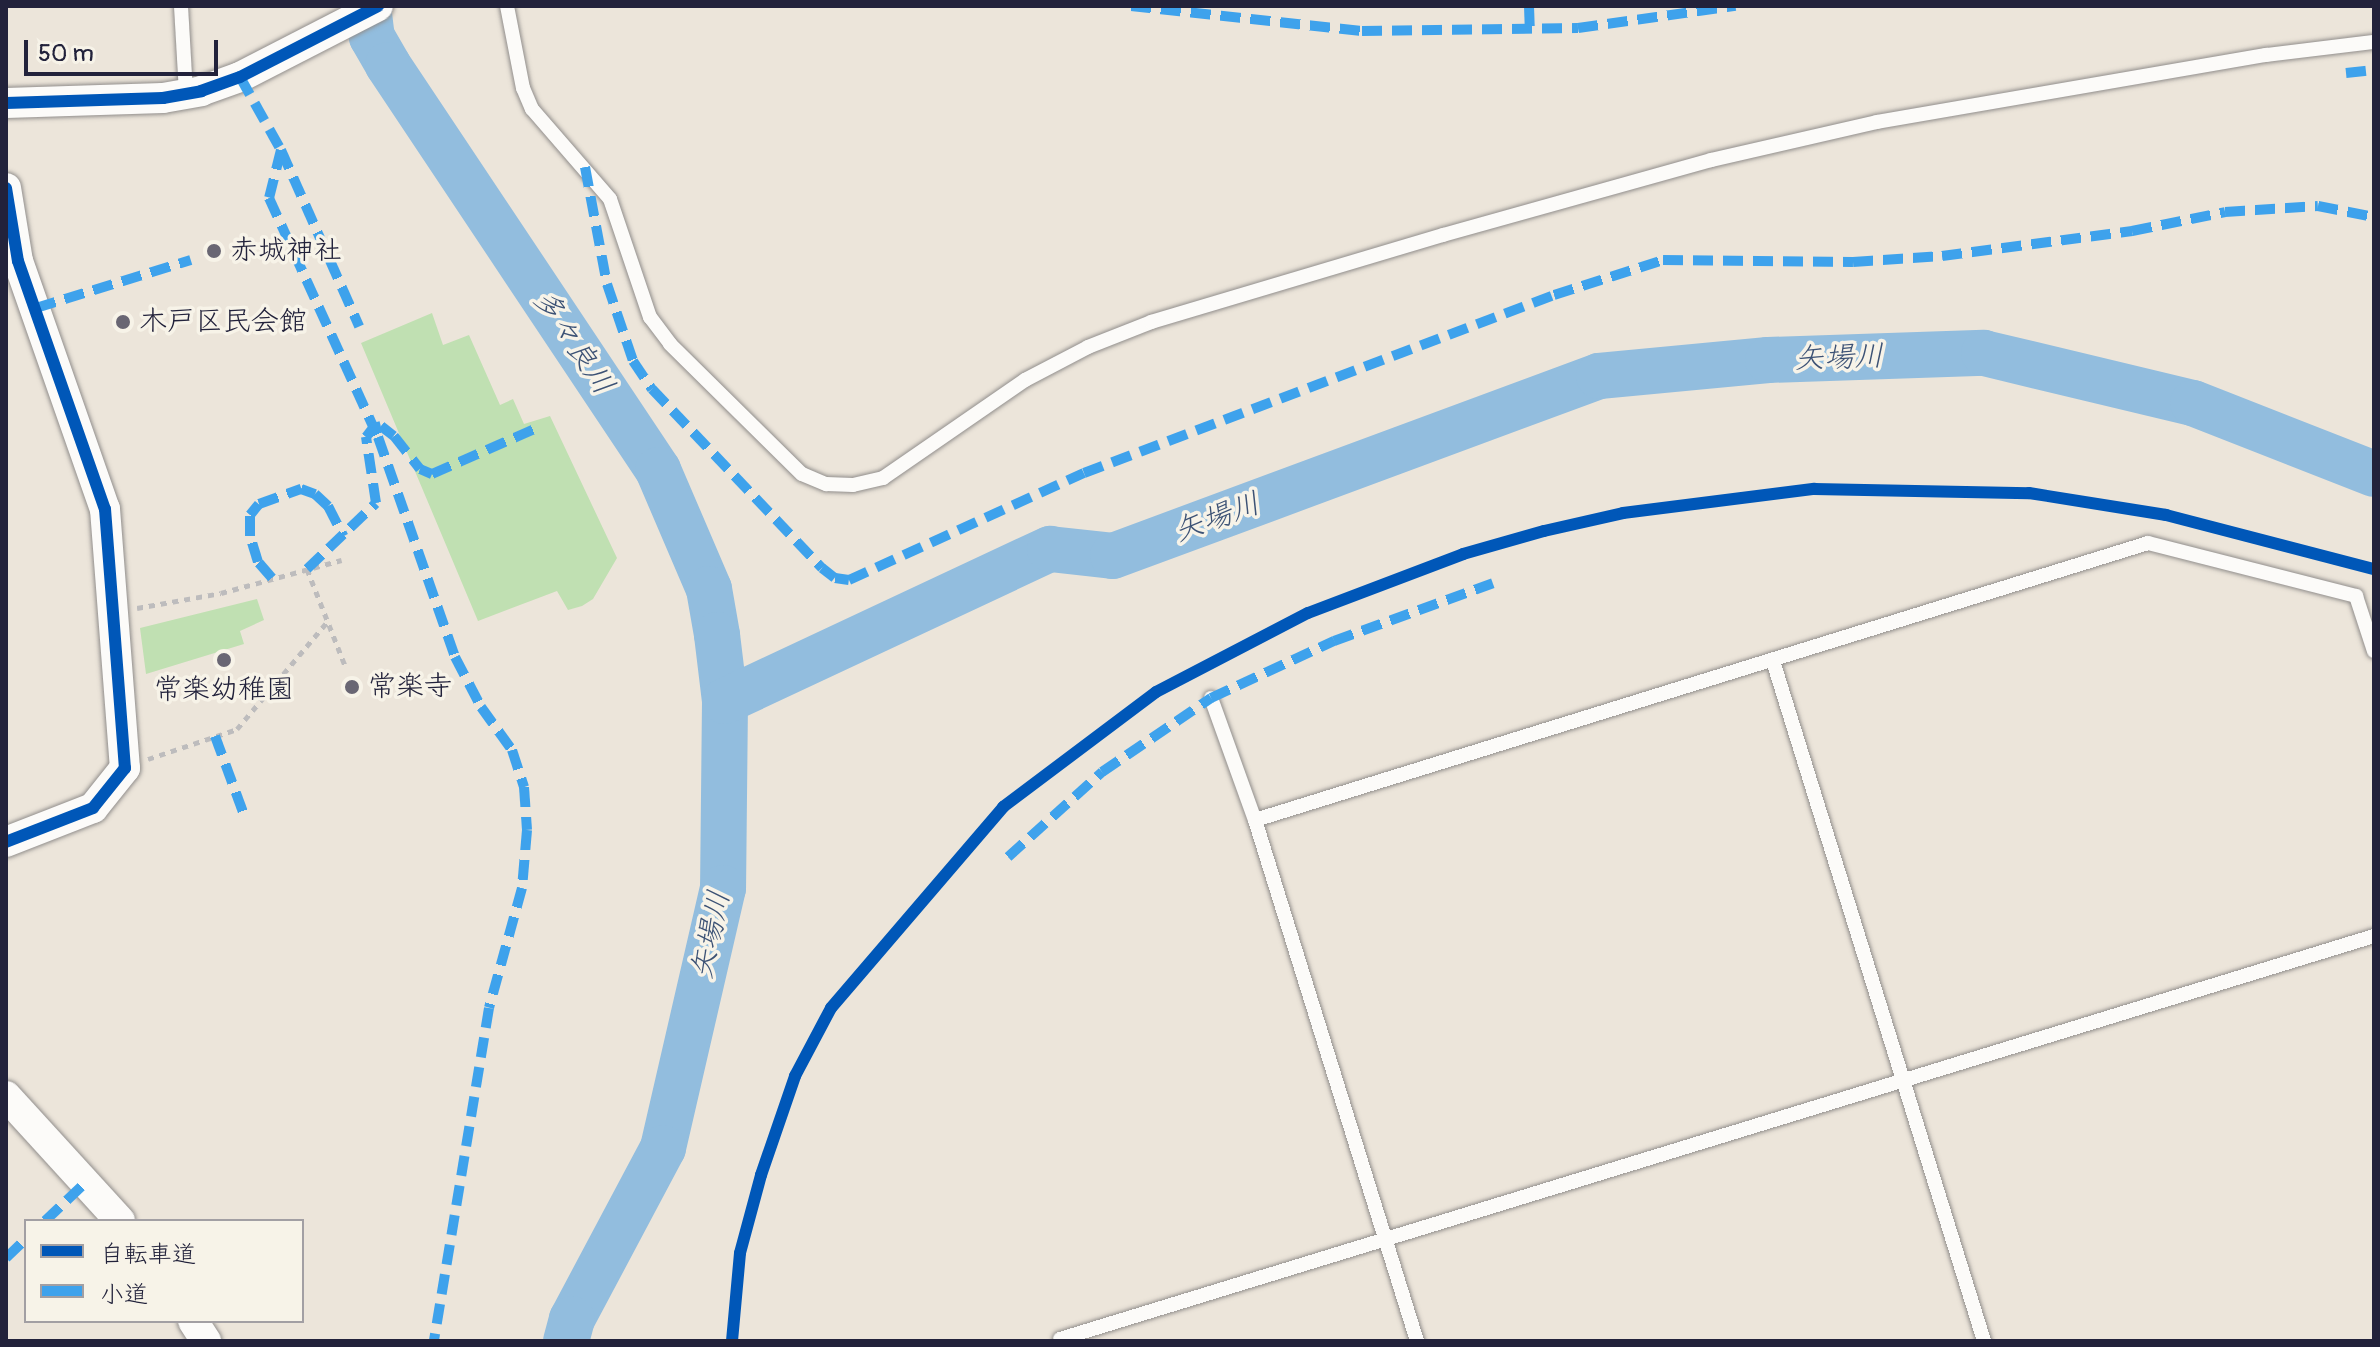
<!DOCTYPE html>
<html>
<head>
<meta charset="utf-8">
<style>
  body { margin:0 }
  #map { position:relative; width:2380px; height:1347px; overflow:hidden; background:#ece5da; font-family:Pangolin,"Klee One",sans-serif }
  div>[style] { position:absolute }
  .green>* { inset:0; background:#c0e0b2 }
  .river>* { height:46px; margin:-23px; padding:0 23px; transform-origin:23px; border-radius:23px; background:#92bdde }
  .path>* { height:5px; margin-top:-2.5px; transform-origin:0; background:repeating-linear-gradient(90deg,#bdbcbd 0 6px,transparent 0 12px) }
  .roads { filter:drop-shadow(0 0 2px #918e8c) drop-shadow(0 0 2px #918e8c) }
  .lane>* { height:14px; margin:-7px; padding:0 7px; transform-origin:7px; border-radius:7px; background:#fcfbf9 }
  .street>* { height:30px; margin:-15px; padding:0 15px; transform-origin:15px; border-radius:15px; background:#fcfbf9 }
  .quiet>* { height:10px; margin-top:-5px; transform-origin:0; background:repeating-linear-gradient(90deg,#3ea2ec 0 20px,transparent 0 30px) }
  .cycleway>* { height:12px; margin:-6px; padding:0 6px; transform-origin:6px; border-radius:6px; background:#0057b8 }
  .dots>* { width:22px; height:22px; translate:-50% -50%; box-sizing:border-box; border:4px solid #f7f3e8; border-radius:50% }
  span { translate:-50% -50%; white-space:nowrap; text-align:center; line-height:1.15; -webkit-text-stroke:7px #f7f3e8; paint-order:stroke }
  .poi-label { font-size:28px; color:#22223b }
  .left { translate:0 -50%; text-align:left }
  .water-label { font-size:30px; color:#3c5275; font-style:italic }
  .frame { position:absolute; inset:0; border:8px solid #22223b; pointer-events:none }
  .legend { position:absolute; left:24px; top:1219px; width:280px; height:104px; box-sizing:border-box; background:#f7f3e8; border:2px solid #a29fa3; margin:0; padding:10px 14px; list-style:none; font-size:24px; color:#22223b }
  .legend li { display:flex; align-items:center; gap:16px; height:40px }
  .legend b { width:40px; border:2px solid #a29fa3 }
  .scale { position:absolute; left:24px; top:40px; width:194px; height:36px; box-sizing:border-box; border:4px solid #22223b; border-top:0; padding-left:10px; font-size:24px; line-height:28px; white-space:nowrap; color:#22223b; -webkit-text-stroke:6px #f7f3e8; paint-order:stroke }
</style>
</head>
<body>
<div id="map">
  <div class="green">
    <i style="clip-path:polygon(432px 313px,443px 345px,469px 335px,500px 405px,513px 399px,524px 424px,550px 416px,617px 558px,593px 599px,582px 606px,568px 610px,557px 591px,478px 621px,361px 343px)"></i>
    <i style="clip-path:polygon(257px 599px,264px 620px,240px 631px,244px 644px,146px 674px,140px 628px)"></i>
  </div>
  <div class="river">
    <i style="left:368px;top:6px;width:31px;rotate:83deg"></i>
    <i style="left:372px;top:37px;width:32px;rotate:60deg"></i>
    <i style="left:388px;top:65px;width:487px;rotate:56.3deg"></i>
    <i style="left:658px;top:470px;width:129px;rotate:66.8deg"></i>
    <i style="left:709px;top:589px;width:47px;rotate:80.1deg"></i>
    <i style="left:717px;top:635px;width:66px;rotate:83.1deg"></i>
    <i style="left:725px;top:701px;width:187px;rotate:90.6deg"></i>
    <i style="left:723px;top:888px;width:267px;rotate:103deg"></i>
    <i style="left:663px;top:1148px;width:194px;rotate:118deg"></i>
    <i style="left:572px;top:1319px;width:23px;rotate:105deg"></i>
    <i style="left:725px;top:701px;width:359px;rotate:-25.1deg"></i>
    <i style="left:1050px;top:549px;width:63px;rotate:6.3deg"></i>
    <i style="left:1113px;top:556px;width:518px;rotate:-20.32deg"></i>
    <i style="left:1599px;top:376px;width:170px;rotate:-5.4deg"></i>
    <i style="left:1768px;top:360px;width:216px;rotate:-1.9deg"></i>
    <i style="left:1984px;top:353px;width:215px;rotate:13.5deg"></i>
    <i style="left:2193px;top:403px;width:194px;rotate:21.4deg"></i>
  </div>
  <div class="path">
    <i style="left:307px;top:569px;width:106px;rotate:68.5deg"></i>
    <i style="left:137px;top:608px;width:85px;rotate:-10.1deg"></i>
    <i style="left:221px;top:593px;width:125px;rotate:-15.3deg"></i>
    <i style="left:148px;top:759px;width:94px;rotate:-18.6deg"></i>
    <i style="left:237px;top:729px;width:141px;rotate:-49.9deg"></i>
  </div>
  <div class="roads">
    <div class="lane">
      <i style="left:181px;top:6px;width:88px;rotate:86.7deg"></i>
      <i style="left:507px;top:6px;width:84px;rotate:79deg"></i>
      <i style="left:523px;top:88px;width:23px;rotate:67deg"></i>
      <i style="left:532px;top:109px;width:119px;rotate:49.1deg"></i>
      <i style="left:610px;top:199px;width:125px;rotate:71.3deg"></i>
      <i style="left:650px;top:317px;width:34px;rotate:53deg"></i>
      <i style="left:670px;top:344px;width:185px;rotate:44.6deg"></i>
      <i style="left:802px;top:474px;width:26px;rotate:23deg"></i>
      <i style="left:826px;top:484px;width:27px;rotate:2deg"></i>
      <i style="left:853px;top:485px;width:31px;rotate:-13deg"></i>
      <i style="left:883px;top:478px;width:173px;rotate:-34.6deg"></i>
      <i style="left:1025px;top:380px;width:71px;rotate:-27.6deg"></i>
      <i style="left:1088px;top:347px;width:68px;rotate:-21.6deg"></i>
      <i style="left:1151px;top:322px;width:305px;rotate:-16.6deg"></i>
      <i style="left:1443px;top:235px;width:278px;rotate:-15.6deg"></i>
      <i style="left:1711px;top:160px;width:170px;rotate:-12.9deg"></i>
      <i style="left:1877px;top:122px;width:395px;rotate:-9.8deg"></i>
      <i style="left:2266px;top:55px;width:109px;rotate:-6.9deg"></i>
      <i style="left:1773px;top:661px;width:712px;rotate:72.76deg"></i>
      <i style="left:1211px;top:698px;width:130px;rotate:70.2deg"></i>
      <i style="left:1255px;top:820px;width:546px;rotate:72.73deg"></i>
      <i style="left:1255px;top:820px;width:935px;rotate:-17.23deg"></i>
      <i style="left:2148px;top:543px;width:215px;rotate:14.3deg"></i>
      <i style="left:2356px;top:596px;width:58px;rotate:71.9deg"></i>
      <i style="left:1060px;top:1339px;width:1374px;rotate:-17.05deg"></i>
    </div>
    <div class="street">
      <i style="left:6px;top:103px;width:157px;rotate:-1.8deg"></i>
      <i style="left:163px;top:98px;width:39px;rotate:-10deg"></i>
      <i style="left:201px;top:91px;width:41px;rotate:-19.7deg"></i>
      <i style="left:240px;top:77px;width:155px;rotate:-27.2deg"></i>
      <i style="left:6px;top:188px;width:74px;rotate:80.7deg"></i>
      <i style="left:18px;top:261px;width:263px;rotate:70.7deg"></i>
      <i style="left:105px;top:509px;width:260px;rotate:85.6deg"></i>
      <i style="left:125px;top:768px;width:51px;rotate:128.7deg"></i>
      <i style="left:93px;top:808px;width:93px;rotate:158.7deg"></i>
      <i style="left:6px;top:1096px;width:169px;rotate:47.6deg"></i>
      <i style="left:193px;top:1321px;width:24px;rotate:57deg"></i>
    </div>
  </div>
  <div class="quiet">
    <i style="left:1131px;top:6px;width:232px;rotate:6.2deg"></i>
    <i style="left:1362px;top:31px;width:216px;rotate:-0.8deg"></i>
    <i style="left:1578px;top:28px;width:159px;rotate:-8deg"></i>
    <i style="left:1529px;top:6px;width:23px;rotate:88deg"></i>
    <i style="left:2346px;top:73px;width:28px;rotate:-6deg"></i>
    <i style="left:240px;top:77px;width:84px;rotate:60.7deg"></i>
    <i style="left:281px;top:150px;width:193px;rotate:66.1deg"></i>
    <i style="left:281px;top:150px;width:49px;rotate:104deg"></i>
    <i style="left:269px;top:198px;width:263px;rotate:65.5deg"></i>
    <i style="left:378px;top:437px;width:233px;rotate:70.7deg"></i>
    <i style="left:455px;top:657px;width:56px;rotate:62.5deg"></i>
    <i style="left:481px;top:707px;width:53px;rotate:54.2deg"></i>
    <i style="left:512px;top:750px;width:39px;rotate:72deg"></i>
    <i style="left:524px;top:787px;width:43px;rotate:86deg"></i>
    <i style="left:527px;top:830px;width:58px;rotate:94.9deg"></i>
    <i style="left:522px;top:888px;width:124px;rotate:105.4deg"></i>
    <i style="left:489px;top:1008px;width:338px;rotate:99.4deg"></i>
    <i style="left:585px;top:167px;width:119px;rotate:79.4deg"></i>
    <i style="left:607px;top:284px;width:81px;rotate:71.3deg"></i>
    <i style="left:633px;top:361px;width:34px;rotate:56deg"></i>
    <i style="left:652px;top:389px;width:247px;rotate:46.5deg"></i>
    <i style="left:822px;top:568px;width:16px;rotate:38deg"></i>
    <i style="left:835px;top:578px;width:14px;rotate:8deg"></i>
    <i style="left:849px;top:580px;width:258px;rotate:-24.5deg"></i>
    <i style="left:1084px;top:473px;width:503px;rotate:-20.74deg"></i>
    <i style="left:1554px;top:295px;width:114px;rotate:-17.8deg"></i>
    <i style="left:1663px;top:260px;width:190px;rotate:0.6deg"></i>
    <i style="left:1853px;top:262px;width:89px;rotate:-3.9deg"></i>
    <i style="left:1942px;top:256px;width:192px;rotate:-7.5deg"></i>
    <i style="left:2132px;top:231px;width:95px;rotate:-11.5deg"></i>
    <i style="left:2225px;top:212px;width:93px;rotate:-3.7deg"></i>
    <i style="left:2318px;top:206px;width:57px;rotate:11.1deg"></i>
    <i style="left:36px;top:308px;width:162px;rotate:-17.2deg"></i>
    <i style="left:307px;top:569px;width:95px;rotate:-43.7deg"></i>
    <i style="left:376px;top:503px;width:67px;rotate:-98.6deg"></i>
    <i style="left:366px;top:437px;width:11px;rotate:-52deg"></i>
    <i style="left:373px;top:428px;width:8px;rotate:-14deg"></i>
    <i style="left:381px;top:426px;width:16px;rotate:38deg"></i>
    <i style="left:394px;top:436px;width:42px;rotate:51.8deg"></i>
    <i style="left:420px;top:469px;width:13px;rotate:23deg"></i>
    <i style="left:432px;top:474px;width:115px;rotate:-23.7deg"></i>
    <i style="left:272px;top:578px;width:21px;rotate:-131deg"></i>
    <i style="left:258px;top:562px;width:27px;rotate:-107deg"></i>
    <i style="left:250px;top:536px;width:21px;rotate:-90deg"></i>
    <i style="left:250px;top:515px;width:14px;rotate:-51deg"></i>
    <i style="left:259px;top:504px;width:45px;rotate:-19.7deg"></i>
    <i style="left:301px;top:489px;width:15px;rotate:20deg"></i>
    <i style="left:315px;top:494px;width:18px;rotate:43deg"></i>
    <i style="left:328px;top:506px;width:34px;rotate:63deg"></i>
    <i style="left:215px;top:736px;width:81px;rotate:69.8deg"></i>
    <i style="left:1008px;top:857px;width:127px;rotate:-42.1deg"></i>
    <i style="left:1102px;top:772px;width:132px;rotate:-34.2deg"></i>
    <i style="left:1211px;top:698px;width:136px;rotate:-24.9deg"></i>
    <i style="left:1334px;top:641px;width:169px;rotate:-20deg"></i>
    <i style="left:45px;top:1221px;width:55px;rotate:-43.5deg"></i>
    <i style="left:6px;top:1258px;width:28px;rotate:-44deg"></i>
  </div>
  <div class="cycleway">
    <i style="left:6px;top:103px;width:157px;rotate:-1.8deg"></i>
    <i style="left:163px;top:98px;width:39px;rotate:-10deg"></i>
    <i style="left:201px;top:91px;width:41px;rotate:-19.7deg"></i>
    <i style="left:240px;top:77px;width:155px;rotate:-27.2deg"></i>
    <i style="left:6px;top:188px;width:74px;rotate:80.7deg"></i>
    <i style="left:18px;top:261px;width:263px;rotate:70.7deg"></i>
    <i style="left:105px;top:509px;width:260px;rotate:85.6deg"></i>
    <i style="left:125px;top:768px;width:51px;rotate:128.7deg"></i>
    <i style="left:93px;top:808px;width:93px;rotate:158.7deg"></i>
    <i style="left:732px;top:1341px;width:88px;rotate:-84.8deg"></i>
    <i style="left:740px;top:1253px;width:81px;rotate:-74.9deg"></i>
    <i style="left:761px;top:1175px;width:105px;rotate:-71deg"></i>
    <i style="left:795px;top:1076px;width:77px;rotate:-62.1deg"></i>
    <i style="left:831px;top:1008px;width:265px;rotate:-49.4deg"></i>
    <i style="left:1003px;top:807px;width:191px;rotate:-36.9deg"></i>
    <i style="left:1156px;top:692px;width:171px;rotate:-27.5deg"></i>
    <i style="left:1308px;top:613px;width:166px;rotate:-20.8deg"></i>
    <i style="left:1463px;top:554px;width:84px;rotate:-15.9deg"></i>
    <i style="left:1544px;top:531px;width:81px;rotate:-12.8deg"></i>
    <i style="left:1623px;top:513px;width:193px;rotate:-7.2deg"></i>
    <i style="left:1814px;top:489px;width:215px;rotate:1.1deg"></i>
    <i style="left:2029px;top:493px;width:139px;rotate:9.1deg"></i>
    <i style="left:2166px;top:515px;width:215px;rotate:14.6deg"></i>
  </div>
  <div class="dots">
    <i style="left:214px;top:251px;background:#696673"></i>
    <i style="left:123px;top:322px;background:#696673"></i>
    <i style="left:224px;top:660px;background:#696673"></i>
    <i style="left:352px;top:687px;background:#696673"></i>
  </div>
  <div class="poi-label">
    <span class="left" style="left:230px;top:251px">赤城神社</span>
    <span class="left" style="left:139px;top:322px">木戸区民会館</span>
    <span class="left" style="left:368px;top:687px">常楽寺</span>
    <span style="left:224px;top:690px">常楽幼稚園</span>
  </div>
  <div class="water-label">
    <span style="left:573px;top:342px;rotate:56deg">多々良川</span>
    <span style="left:1839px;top:358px;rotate:-2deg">矢場川</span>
    <span style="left:1217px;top:518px;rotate:-20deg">矢場川</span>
    <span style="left:711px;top:935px;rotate:-78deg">矢場川</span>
  </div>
  <div class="frame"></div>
  <ul class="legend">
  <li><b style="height:10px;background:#0057b8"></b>自転車道</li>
  <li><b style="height:10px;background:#3ea2ec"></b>小道</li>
  </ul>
  <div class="scale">50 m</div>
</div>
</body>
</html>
